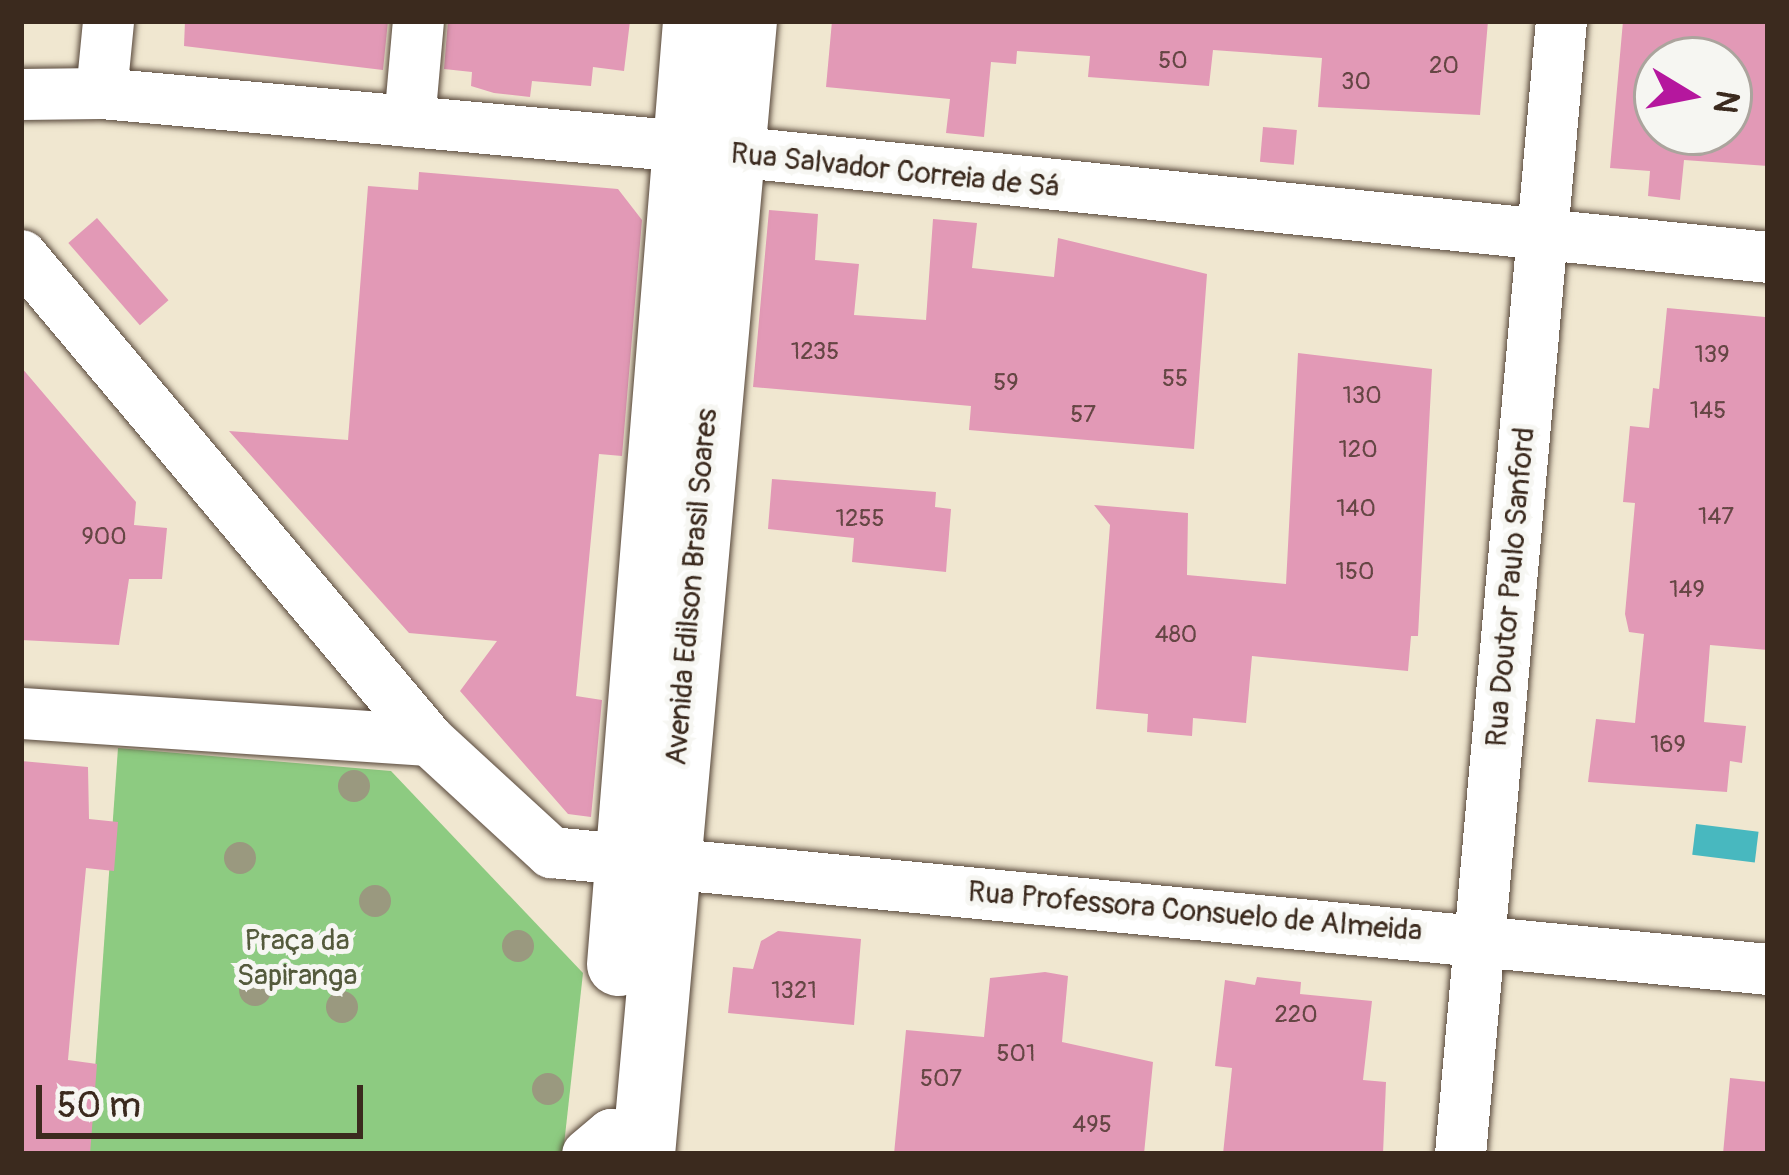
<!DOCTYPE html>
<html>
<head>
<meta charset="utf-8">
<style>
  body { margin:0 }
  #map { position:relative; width:1789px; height:1175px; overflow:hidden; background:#f0e7d0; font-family:Pangolin,sans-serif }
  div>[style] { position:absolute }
  .green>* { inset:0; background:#8dcb81 }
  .water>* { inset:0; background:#48b8bf; transform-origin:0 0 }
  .building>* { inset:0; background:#e299b6; transform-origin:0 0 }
  .roads { filter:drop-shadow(0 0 3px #564639) drop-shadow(0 0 3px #564639) }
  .minor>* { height:51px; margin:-25.5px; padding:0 25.5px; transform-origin:25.5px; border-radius:25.5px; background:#fff }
  .major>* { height:63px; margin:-31.5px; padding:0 31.5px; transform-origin:31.5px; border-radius:31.5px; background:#fff }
  .trees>* { width:32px; height:32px; margin:-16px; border-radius:50%; background:#9a997f }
  span { translate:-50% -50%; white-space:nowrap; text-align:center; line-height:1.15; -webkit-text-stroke:10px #f6f6f2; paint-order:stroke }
  .number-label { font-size:24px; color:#654644 }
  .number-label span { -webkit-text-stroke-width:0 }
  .street-label { font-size:30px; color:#3b2a1e }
  .park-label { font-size:30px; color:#545a3c }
  .frame { position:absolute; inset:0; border:24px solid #3b2a1e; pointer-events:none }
  .north { position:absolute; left:1633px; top:36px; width:120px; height:120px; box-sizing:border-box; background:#f6f6f2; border:3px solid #aba49d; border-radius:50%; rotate:100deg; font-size:33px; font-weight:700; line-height:48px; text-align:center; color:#3b2a1e }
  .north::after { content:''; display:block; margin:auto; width:42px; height:54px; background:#b5179e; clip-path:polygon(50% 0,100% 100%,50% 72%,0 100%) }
  .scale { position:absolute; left:36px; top:1085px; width:327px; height:54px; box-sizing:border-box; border:6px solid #3b2a1e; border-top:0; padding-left:15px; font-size:36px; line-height:42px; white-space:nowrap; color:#3b2a1e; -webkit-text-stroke:9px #f6f6f2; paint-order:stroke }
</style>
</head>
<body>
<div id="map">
  <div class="green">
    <i style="clip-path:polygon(118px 748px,391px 771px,583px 973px,563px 1154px,89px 1154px)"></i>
  </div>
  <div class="water">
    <i style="left:1696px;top:824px;width:63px;height:31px;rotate:7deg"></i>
  </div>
  <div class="building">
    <i style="clip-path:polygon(185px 21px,388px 21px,383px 70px,184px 46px)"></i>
    <i style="clip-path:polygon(448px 21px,630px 21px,624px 71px,593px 67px,591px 86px,532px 81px,530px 97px,494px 93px,471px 86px,472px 72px,444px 69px)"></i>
    <i style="clip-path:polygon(832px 21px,1488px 21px,1480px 115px,1318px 107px,1322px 58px,1213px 50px,1209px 86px,1088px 77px,1090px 56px,1017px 51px,1016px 64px,991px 62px,984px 137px,946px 133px,950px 99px,826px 87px)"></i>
    <i style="clip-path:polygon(evenodd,1623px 21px,1768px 21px,1768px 166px,1684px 160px,1680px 200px,1648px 196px,1650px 171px,1610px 168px,1623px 21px,1657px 60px,1729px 60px,1729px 132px,1657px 132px,1657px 60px)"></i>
    <i style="left:1263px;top:127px;width:34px;height:35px;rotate:5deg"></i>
    <i style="clip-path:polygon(419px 172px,618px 189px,642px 220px,622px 456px,599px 454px,576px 696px,602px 700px,591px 817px,568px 814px,460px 691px,497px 641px,409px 633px,229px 431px,348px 440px,368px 186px,418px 190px)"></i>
    <i style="clip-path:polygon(769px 210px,818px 214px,815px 260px,859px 264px,854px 315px,926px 320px,933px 219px,977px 223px,972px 268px,1054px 277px,1058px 238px,1207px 274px,1194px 449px,969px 430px,971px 406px,753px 387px)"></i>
    <i style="left:97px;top:218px;width:109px;height:38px;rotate:49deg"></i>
    <i style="clip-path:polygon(1667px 308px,1765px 317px,1768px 650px,1710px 645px,1704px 722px,1746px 726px,1742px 763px,1730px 761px,1727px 792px,1588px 782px,1596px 719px,1635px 723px,1644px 634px,1629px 632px,1625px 614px,1635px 503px,1623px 502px,1630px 426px,1649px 428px,1653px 388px,1659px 389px)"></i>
    <i style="clip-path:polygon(1298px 353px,1432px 369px,1418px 636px,1411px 636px,1408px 671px,1252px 656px,1246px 723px,1193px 718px,1192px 736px,1147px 732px,1148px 714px,1096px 709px,1110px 525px,1094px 505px,1188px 513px,1187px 575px,1286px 584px)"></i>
    <i style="clip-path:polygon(21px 367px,136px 502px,134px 525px,167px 528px,162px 579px,129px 579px,119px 645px,21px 640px)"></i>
    <i style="clip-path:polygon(772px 479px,936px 492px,935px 507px,951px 509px,946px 572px,852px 562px,854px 538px,768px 529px)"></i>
    <i style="clip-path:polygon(21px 761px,88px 767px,89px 819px,118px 822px,114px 871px,86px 868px,76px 970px,68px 1060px,97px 1064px,90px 1154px,21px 1154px)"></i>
    <i style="clip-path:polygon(778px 931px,861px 939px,854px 1025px,728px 1013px,733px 967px,753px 969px,761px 941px)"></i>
    <i style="clip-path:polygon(1045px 972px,1068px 976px,1062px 1042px,1153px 1062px,1144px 1154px,894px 1154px,906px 1030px,984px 1037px,990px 978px)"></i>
    <i style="clip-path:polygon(1257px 977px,1301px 982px,1300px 994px,1372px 1001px,1363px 1080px,1386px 1082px,1383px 1154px,1223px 1154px,1232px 1068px,1215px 1066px,1225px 980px,1255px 985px)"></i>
    <i style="clip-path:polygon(1730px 1078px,1768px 1082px,1768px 1154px,1723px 1154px)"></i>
  </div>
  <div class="roads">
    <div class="minor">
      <i style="left:101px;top:93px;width:72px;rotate:-84.4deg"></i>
      <i style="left:21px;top:94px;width:80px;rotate:-0.7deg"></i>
      <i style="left:101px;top:93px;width:584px;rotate:5.2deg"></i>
      <i style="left:683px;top:146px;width:1091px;rotate:5.84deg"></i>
      <i style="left:409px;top:121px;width:100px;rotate:-84.9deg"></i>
      <i style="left:21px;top:255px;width:634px;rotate:49.93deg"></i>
      <i style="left:429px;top:740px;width:166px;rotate:42.6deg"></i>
      <i style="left:551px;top:852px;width:1223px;rotate:5.49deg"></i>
      <i style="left:21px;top:713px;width:409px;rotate:3.8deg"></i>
      <i style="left:587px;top:1154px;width:31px;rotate:-40deg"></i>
      <i style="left:611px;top:1134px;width:33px;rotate:3deg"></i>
      <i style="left:1460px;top:1154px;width:1137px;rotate:-84.91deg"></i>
    </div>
    <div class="major">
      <i style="left:618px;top:964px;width:946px;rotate:-85.39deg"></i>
      <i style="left:643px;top:1154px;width:1138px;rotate:-84.86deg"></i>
    </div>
  </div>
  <div class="trees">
    <i style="left:354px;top:786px"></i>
    <i style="left:240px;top:858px"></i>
    <i style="left:375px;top:901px"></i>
    <i style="left:518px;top:946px"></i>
    <i style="left:255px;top:990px"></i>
    <i style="left:342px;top:1007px"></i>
    <i style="left:548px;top:1089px"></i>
  </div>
  <div class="number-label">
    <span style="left:1173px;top:61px">50</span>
    <span style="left:1444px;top:66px">20</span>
    <span style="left:1356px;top:82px">30</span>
    <span style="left:815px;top:352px">1235</span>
    <span style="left:1712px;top:355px">139</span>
    <span style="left:1175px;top:379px">55</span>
    <span style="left:1006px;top:383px">59</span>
    <span style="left:1362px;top:396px">130</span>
    <span style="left:1708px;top:411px">145</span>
    <span style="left:1083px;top:415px">57</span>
    <span style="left:1358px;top:450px">120</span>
    <span style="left:1356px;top:509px">140</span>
    <span style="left:1716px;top:517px">147</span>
    <span style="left:860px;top:519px">1255</span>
    <span style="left:104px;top:537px">900</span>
    <span style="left:1355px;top:572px">150</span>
    <span style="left:1687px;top:590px">149</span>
    <span style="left:1176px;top:635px">480</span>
    <span style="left:1668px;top:745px">169</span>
    <span style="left:794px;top:991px">1321</span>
    <span style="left:1296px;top:1015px">220</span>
    <span style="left:1016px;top:1054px">501</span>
    <span style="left:941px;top:1079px">507</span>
    <span style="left:1092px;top:1125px">495</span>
  </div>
  <div class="street-label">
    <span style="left:895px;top:171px;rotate:6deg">Rua Salvador Correia de Sá</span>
    <span style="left:692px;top:587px;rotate:-85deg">Avenida Edilson Brasil Soares</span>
    <span style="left:1511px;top:587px;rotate:-85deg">Rua Doutor Paulo Sanford</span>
    <span style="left:1195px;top:912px;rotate:5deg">Rua Professora Consuelo de Almeida</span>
  </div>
  <div class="park-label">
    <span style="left:297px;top:958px">Praça da<br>Sapiranga</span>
  </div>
  <div class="frame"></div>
  <div class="north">N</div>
  <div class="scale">50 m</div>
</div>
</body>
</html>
